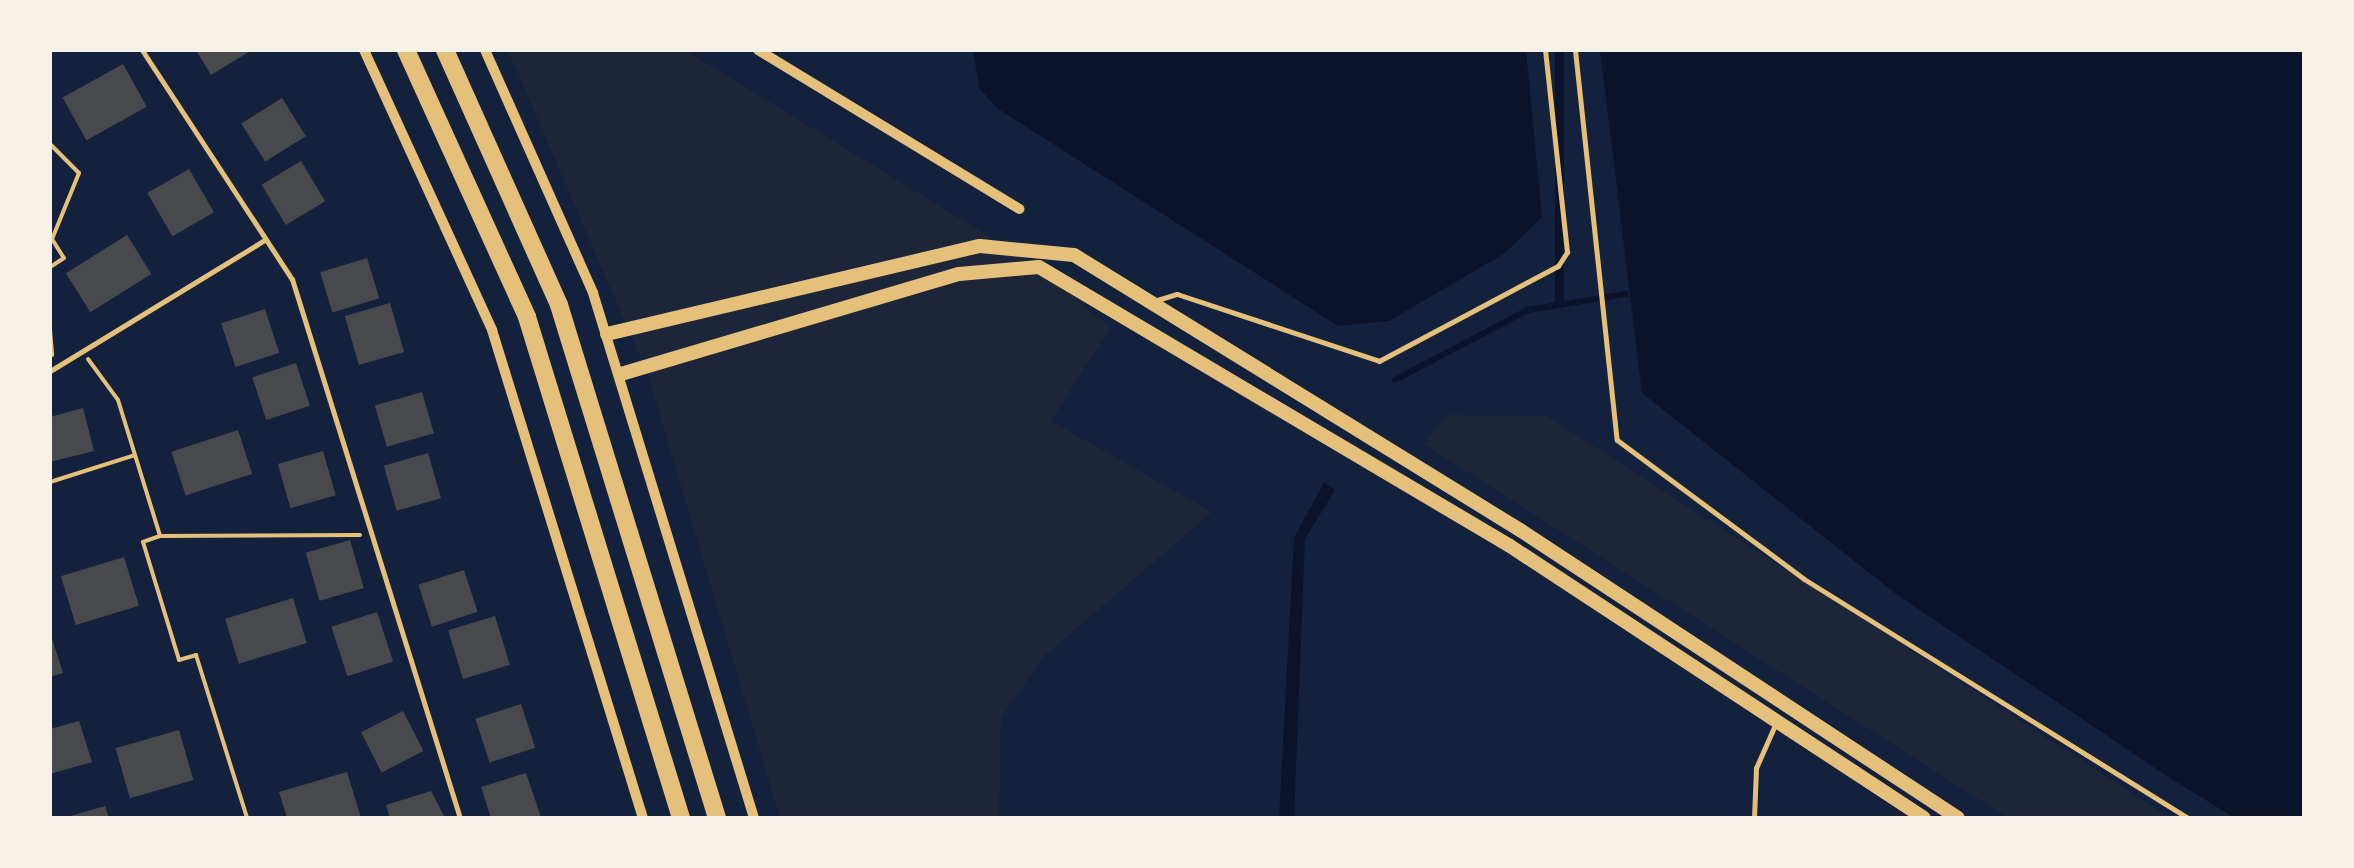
<!DOCTYPE html>
<html>
<head>
<meta charset="utf-8">
<style>
  body { margin:0 }
  #map { position:relative; width:2354px; height:868px; overflow:hidden; background:#14213d; font-family:"Open Sans",sans-serif }
  div>[style] { position:absolute }
  .green>* { inset:0; background:#1d2539 }
  .water>* { inset:0; background:#0b132b; transform-origin:0 0 }
  .stream>* { height:6px; margin:-3px; padding:0 3px; transform-origin:3px; border-radius:3px; background:#0b132b }
  .building>* { inset:0; background:#48494c; transform-origin:0 0 }
  .path>* { height:4px; margin:-2px; padding:0 2px; transform-origin:2px; border-radius:2px; background:#e5c07b }
  .service>* { height:5px; margin:-2.5px; padding:0 2.5px; transform-origin:2.5px; border-radius:2.5px; background:#e5c07b }
  .minor>* { height:10px; margin:-5px; padding:0 5px; transform-origin:5px; border-radius:5px; background:#e5c07b }
  .tertiary>* { height:14px; margin:-7px; padding:0 7px; transform-origin:7px; border-radius:7px; background:#e5c07b }
  .primary>* { height:18px; margin:-9px; padding:0 9px; transform-origin:9px; border-radius:9px; background:#e5c07b }
  span { translate:-50% -50%; white-space:nowrap; text-align:center; line-height:1.15; -webkit-text-stroke:8px #f6f1e7; paint-order:stroke }
  .frame { position:absolute; inset:0; border:52px solid #f6f1e7; pointer-events:none }
</style>
</head>
<body>
<div id="map">
  <div class="green">
    <i style="clip-path:polygon(508px 50px,685px 50px,1039px 267px,1110px 328px,1051px 421px,1212px 512px,1043px 657px,1001px 718px,999px 818px,780px 818px,649px 378px)"></i>
    <i style="clip-path:polygon(1447px 415px,1547px 416px,2171px 818px,2008px 818px,1424px 444px)"></i>
  </div>
  <div class="water">
    <i style="clip-path:polygon(973px 50px,1526px 50px,1542px 217px,1505px 253px,1389px 321px,1338px 326px,997px 108px,979px 88px)"></i>
    <i style="left:1555px;top:50px;width:9px;height:254px"></i>
    <i style="clip-path:polygon(1600px 50px,2304px 50px,2304px 818px,2235px 818px,2173px 780px,1896px 594px,1642px 393px)"></i>
    <i style="clip-path:polygon(1324px 482px,1335px 490px,1305px 539px,1294px 818px,1279px 818px,1294px 538px)"></i>
  </div>
  <div class="stream">
    <i style="left:1395px;top:380px;width:150px;rotate:-27.8deg"></i>
    <i style="left:1528px;top:310px;width:99px;rotate:-9.3deg"></i>
  </div>
  <div class="building">
    <i style="clip-path:polygon(196px 50px,252px 50px,211px 75px)"></i>
    <i style="left:123px;top:64px;width:49px;height:69px;rotate:61deg"></i>
    <i style="left:282px;top:98px;width:45px;height:48px;rotate:58deg"></i>
    <i style="left:301px;top:161px;width:47px;height:46px;rotate:59deg"></i>
    <i style="left:189px;top:169px;width:50px;height:48px;rotate:60deg"></i>
    <i style="left:127px;top:235px;width:46px;height:72px;rotate:58deg"></i>
    <i style="left:367px;top:258px;width:42px;height:49px;rotate:73deg"></i>
    <i style="left:390px;top:303px;width:51px;height:47px;rotate:74deg"></i>
    <i style="left:265px;top:309px;width:46px;height:46px;rotate:72deg"></i>
    <i style="left:296px;top:363px;width:45px;height:46px;rotate:72deg"></i>
    <i style="left:422px;top:392px;width:43px;height:49px;rotate:74deg"></i>
    <i style="clip-path:polygon(83px 408px,94px 451px,50px 462px,50px 417px)"></i>
    <i style="left:238px;top:430px;width:46px;height:70px;rotate:72deg"></i>
    <i style="left:323px;top:451px;width:46px;height:47px;rotate:74deg"></i>
    <i style="left:428px;top:453px;width:47px;height:46px;rotate:74deg"></i>
    <i style="left:350px;top:540px;width:50px;height:46px;rotate:74deg"></i>
    <i style="left:124px;top:557px;width:51px;height:66px;rotate:73deg"></i>
    <i style="left:464px;top:570px;width:44px;height:48px;rotate:72deg"></i>
    <i style="left:293px;top:598px;width:47px;height:71px;rotate:73deg"></i>
    <i style="left:377px;top:612px;width:52px;height:48px;rotate:72deg"></i>
    <i style="left:495px;top:616px;width:51px;height:49px;rotate:73deg"></i>
    <i style="clip-path:polygon(50px 632px,63px 673px,50px 677px)"></i>
    <i style="left:521px;top:704px;width:46px;height:48px;rotate:72deg"></i>
    <i style="left:403px;top:711px;width:45px;height:47px;rotate:63deg"></i>
    <i style="clip-path:polygon(79px 721px,92px 762px,50px 774px,50px 729px)"></i>
    <i style="left:179px;top:730px;width:52px;height:66px;rotate:74deg"></i>
    <i style="clip-path:polygon(347px 772px,361px 818px,287px 818px,279px 792px)"></i>
    <i style="clip-path:polygon(526px 773px,541px 817px,491px 818px,481px 787px)"></i>
    <i style="clip-path:polygon(431px 791px,445px 818px,390px 818px,386px 805px)"></i>
    <i style="clip-path:polygon(105px 806px,109px 818px,68px 818px,67px 817px)"></i>
  </div>
  <div class="path">
    <i style="left:50px;top:144px;width:41px;rotate:45deg"></i>
    <i style="left:79px;top:173px;width:71px;rotate:112.2deg"></i>
    <i style="left:52px;top:239px;width:22px;rotate:58deg"></i>
    <i style="left:64px;top:258px;width:17px;rotate:147deg"></i>
    <i style="left:50px;top:330px;width:25px;rotate:85deg"></i>
    <i style="left:88px;top:359px;width:51px;rotate:53.8deg"></i>
    <i style="left:118px;top:400px;width:142px;rotate:72.8deg"></i>
    <i style="left:160px;top:536px;width:18px;rotate:161deg"></i>
    <i style="left:143px;top:542px;width:123px;rotate:73deg"></i>
    <i style="left:179px;top:660px;width:18px;rotate:-16deg"></i>
    <i style="left:196px;top:655px;width:171px;rotate:72.6deg"></i>
    <i style="left:50px;top:482px;width:89px;rotate:-17.6deg"></i>
    <i style="left:160px;top:536px;width:200px;rotate:-0.3deg"></i>
  </div>
  <div class="service">
    <i style="left:142px;top:50px;width:274px;rotate:56.8deg"></i>
    <i style="left:292px;top:279px;width:565px;rotate:72.69deg"></i>
    <i style="left:1575px;top:50px;width:392px;rotate:83.9deg"></i>
    <i style="left:1617px;top:440px;width:233px;rotate:36.6deg"></i>
    <i style="left:1804px;top:579px;width:452px;rotate:31.9deg"></i>
    <i style="left:1154px;top:301px;width:24px;rotate:-17deg"></i>
    <i style="left:1177px;top:294px;width:213px;rotate:18.3deg"></i>
    <i style="left:1379px;top:361px;width:203px;rotate:-28deg"></i>
    <i style="left:1558px;top:266px;width:17px;rotate:-57deg"></i>
    <i style="left:1567px;top:252px;width:203px;rotate:-96.2deg"></i>
    <i style="left:50px;top:371px;width:252px;rotate:-31.4deg"></i>
    <i style="left:1754px;top:818px;width:50px;rotate:-87.7deg"></i>
    <i style="left:1756px;top:768px;width:47px;rotate:-66.2deg"></i>
  </div>
  <div class="minor">
    <i style="left:364px;top:50px;width:308px;rotate:65.4deg"></i>
    <i style="left:492px;top:330px;width:511px;rotate:72.81deg"></i>
    <i style="left:485px;top:50px;width:266px;rotate:66deg"></i>
    <i style="left:593px;top:293px;width:549px;rotate:72.95deg"></i>
    <i style="left:758px;top:50px;width:306px;rotate:31.3deg"></i>
  </div>
  <div class="tertiary">
    <i style="left:607px;top:334px;width:383px;rotate:-13.3deg"></i>
    <i style="left:980px;top:246px;width:94px;rotate:5.5deg"></i>
    <i style="left:1074px;top:255px;width:524px;rotate:31.66deg"></i>
    <i style="left:1520px;top:530px;width:524px;rotate:33.33deg"></i>
    <i style="left:621px;top:374px;width:352px;rotate:-16.5deg"></i>
    <i style="left:959px;top:274px;width:80px;rotate:-5deg"></i>
    <i style="left:1039px;top:267px;width:547px;rotate:30.64deg"></i>
    <i style="left:1510px;top:546px;width:495px;rotate:33.3deg"></i>
  </div>
  <div class="primary">
    <i style="left:406px;top:50px;width:293px;rotate:65.6deg"></i>
    <i style="left:527px;top:317px;width:524px;rotate:72.91deg"></i>
    <i style="left:445px;top:50px;width:279px;rotate:65.9deg"></i>
    <i style="left:559px;top:305px;width:537px;rotate:72.88deg"></i>
  </div>
  <div class="frame"></div>
</div>
</body>
</html>
